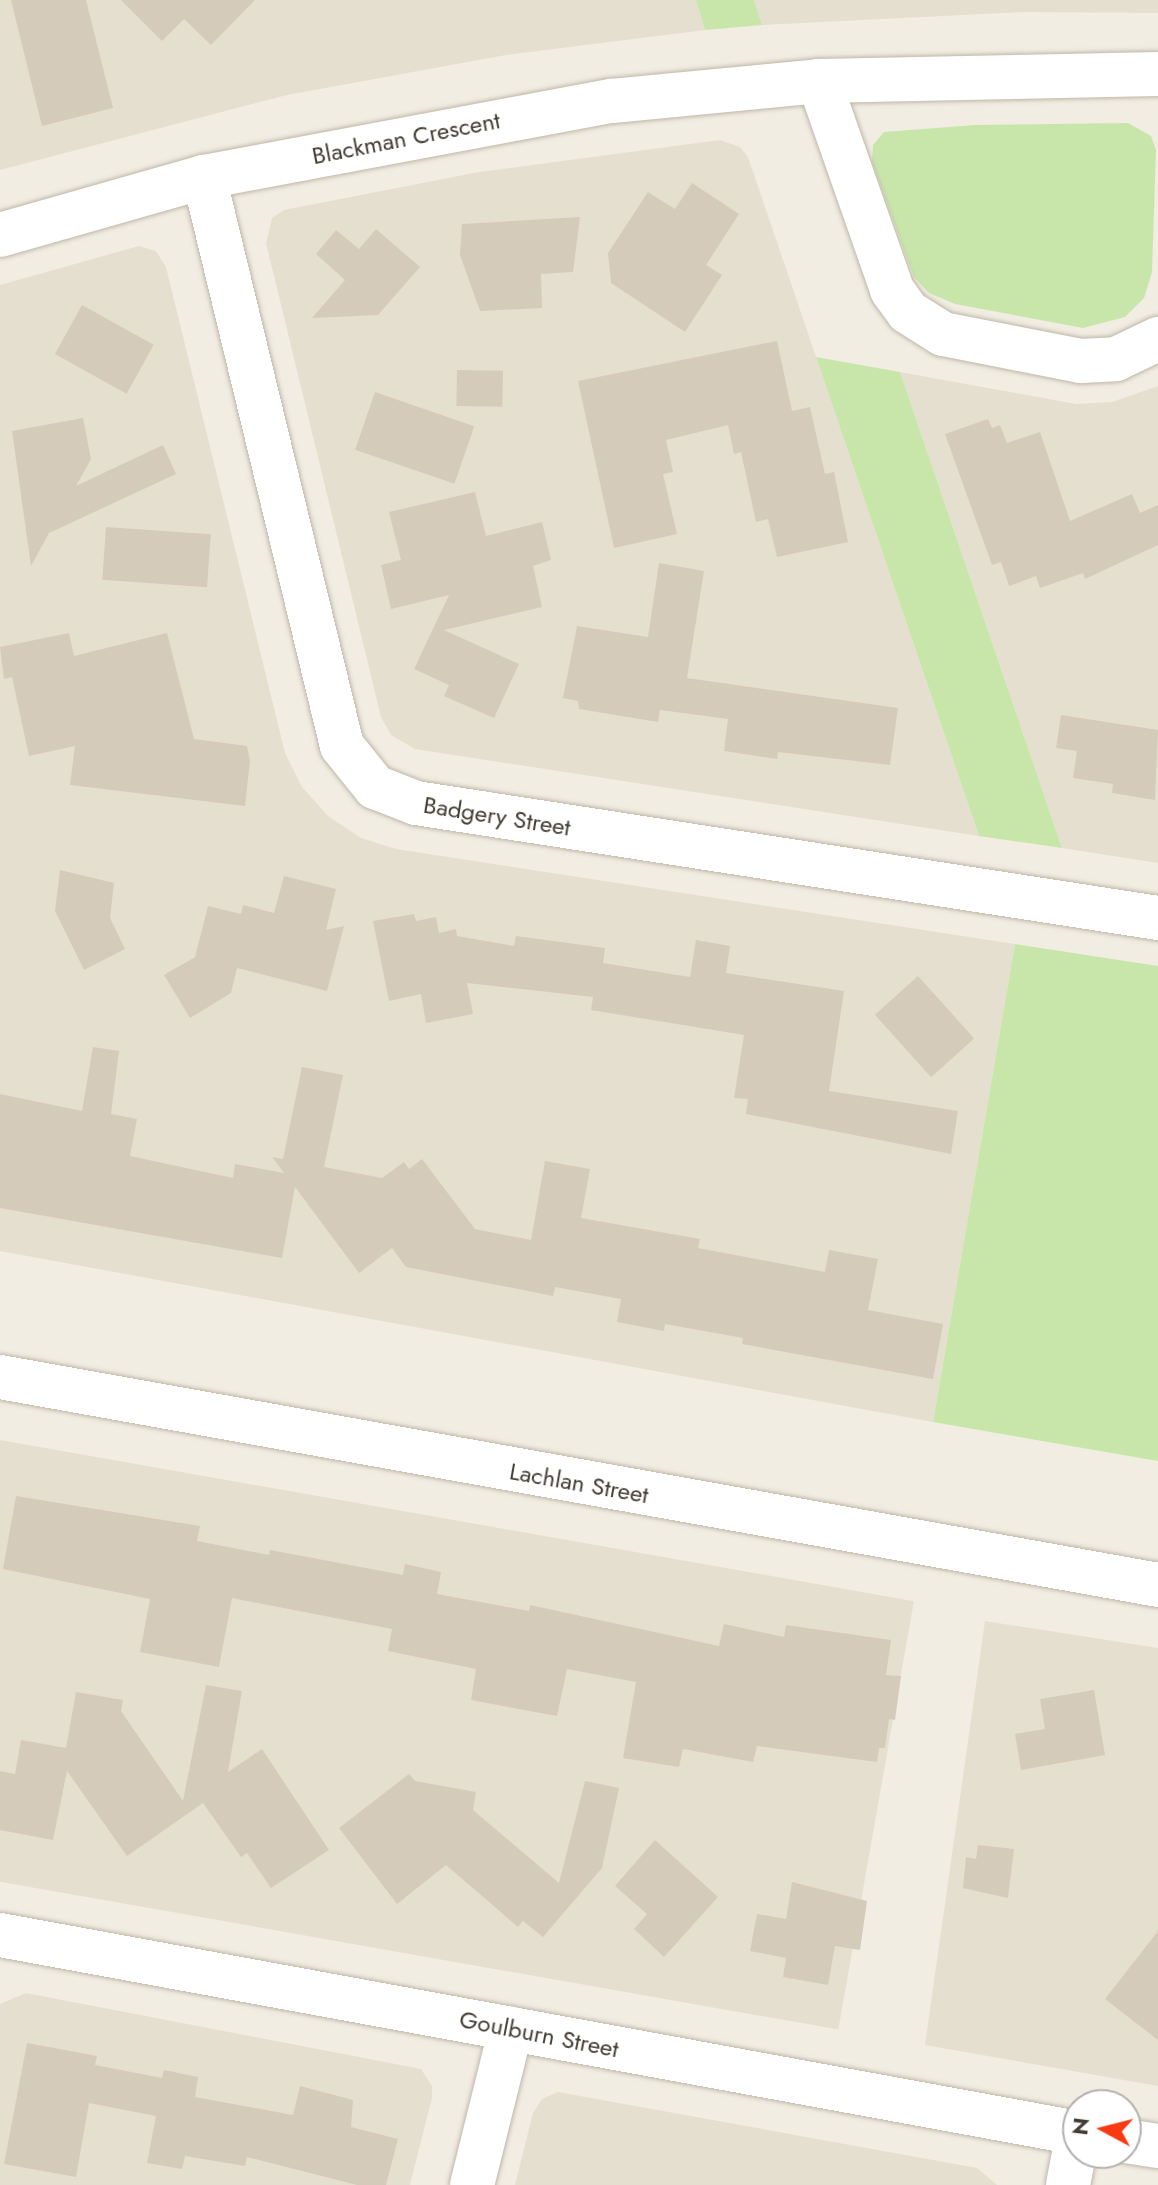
<!DOCTYPE html>
<html>
<head>
<meta charset="utf-8">
<style>
  body { margin:0 }
  #map { position:relative; width:1158px; height:2185px; overflow:hidden; background:#f1ede2; font-family:Jost,sans-serif }
  div>[style] { position:absolute }
  .residential>* { inset:0; background:#e5dfd0; transform-origin:0 0 }
  .green>* { inset:0; background:#c9e6aa }
  .building>* { inset:0; background:#d5cbbb; transform-origin:0 0 }
  .roads { filter:drop-shadow(0 0 2px #bfb7a8) drop-shadow(0 0 2px #bfb7a8) }
  .minor>* { height:44px; margin:-22px; padding:0 22px; transform-origin:22px; border-radius:22px; background:#fff }
  span { translate:-50% -50%; white-space:nowrap; text-align:center; line-height:1.15; -webkit-text-stroke:8px #fff; paint-order:stroke }
  .street-label { font-size:24px; color:#423c33 }
  .north { position:absolute; left:1062px; top:2089px; width:80px; height:80px; box-sizing:border-box; background:#fff; border:2px solid #b3b1ad; border-radius:50%; rotate:277deg; font-size:22px; font-weight:700; line-height:32px; text-align:center; color:#423c33 }
  .north::after { content:''; display:block; margin:auto; width:28px; height:36px; background:#f83a12; clip-path:polygon(50% 0,100% 100%,50% 72%,0 100%) }
</style>
</head>
<body>
<div id="map">
  <div class="residential">
    <i style="clip-path:polygon(0 0,696px 0,705px 30px,506px 55px,287px 95px,0 170px)"></i>
    <i style="clip-path:polygon(754px 0,1158px 0,1158px 13px,1024px 12px,762px 25px)"></i>
    <i style="clip-path:polygon(720px 140px,740px 147px,748px 157px,979px 836px,415px 749px,391px 735px,381px 717px,266px 243px,272px 218px,284px 210px,479px 172px)"></i>
    <i style="clip-path:polygon(139px 246px,156px 251px,166px 267px,285px 753px,302px 787px,328px 816px,361px 838px,396px 849px,1015px 944px,933px 1422px,0 1251px,0 285px)"></i>
    <i style="clip-path:polygon(900px 372px,1076px 404px,1112px 402px,1158px 386px,1158px 863px,1062px 848px)"></i>
    <i style="left:0;top:1440px;width:928px;height:435px;rotate:10deg"></i>
    <i style="clip-path:polygon(985px 1621px,1158px 1648px,1158px 2086px,925px 2045px)"></i>
    <i style="clip-path:polygon(26px 1993px,421px 2069px,432px 2086px,432px 2098px,410px 2185px,0 2185px,0 2004px)"></i>
    <i style="clip-path:polygon(558px 2092px,977px 2168px,997px 2185px,515px 2185px,533px 2113px,542px 2099px)"></i>
  </div>
  <div class="green">
    <i style="clip-path:polygon(696px 0,754px 0,762px 25px,705px 30px)"></i>
    <i style="clip-path:polygon(1128px 123px,1151px 136px,1156px 150px,1152px 272px,1144px 298px,1125px 317px,1083px 328px,955px 304px,929px 293px,914px 277px,872px 162px,873px 145px,884px 132px,975px 125px)"></i>
    <i style="clip-path:polygon(816px 357px,900px 372px,1062px 848px,979px 836px)"></i>
    <i style="clip-path:polygon(1015px 944px,1158px 966px,1158px 1461px,933px 1422px)"></i>
  </div>
  <div class="building">
    <i style="clip-path:polygon(11px 0,86px 0,113px 108px,42px 126px)"></i>
    <i style="clip-path:polygon(121px 0,255px 0,211px 45px,184px 19px,162px 41px)"></i>
    <i style="clip-path:polygon(692px 183px,739px 214px,706px 265px,722px 275px,685px 332px,611px 283px,608px 253px,648px 192px,675px 209px)"></i>
    <i style="clip-path:polygon(580px 217px,573px 272px,541px 274px,542px 308px,480px 311px,460px 255px,462px 224px)"></i>
    <i style="clip-path:polygon(376px 229px,420px 267px,378px 315px,312px 318px,345px 280px,316px 254px,336px 230px,359px 249px)"></i>
    <i style="left:82px;top:305px;width:82px;height:56px;rotate:29deg"></i>
    <i style="clip-path:polygon(777px 341px,792px 411px,810px 407px,825px 474px,834px 472px,848px 542px,777px 557px,768px 519px,756px 522px,741px 452px,734px 454px,728px 425px,666px 440px,673px 472px,663px 474px,677px 534px,614px 548px,578px 381px)"></i>
    <i style="left:457px;top:370px;width:46px;height:36px;rotate:1deg"></i>
    <i style="left:375px;top:392px;width:105px;height:61px;rotate:19deg"></i>
    <i style="clip-path:polygon(83px 418px,91px 459px,76px 486px,163px 445px,176px 474px,49px 533px,31px 566px,12px 431px)"></i>
    <i style="clip-path:polygon(988px 419px,992px 428px,1000px 425px,1007px 443px,1040px 432px,1070px 521px,1132px 494px,1140px 513px,1158px 505px,1158px 545px,1085px 579px,1083px 573px,1040px 588px,1036px 576px,1009px 586px,1001px 562px,992px 565px,945px 434px)"></i>
    <i style="clip-path:polygon(475px 492px,486px 536px,542px 522px,551px 560px,533px 566px,542px 607px,444px 630px,519px 664px,494px 718px,444px 696px,449px 685px,414px 669px,449px 595px,391px 609px,381px 565px,401px 560px,389px 512px)"></i>
    <i style="left:106px;top:527px;width:105px;height:53px;rotate:4deg"></i>
    <i style="clip-path:polygon(659px 563px,704px 571px,687px 678px,898px 708px,890px 765px,778px 752px,777px 759px,724px 751px,728px 719px,660px 710px,658px 722px,579px 709px,578px 701px,563px 698px,577px 626px,648px 637px)"></i>
    <i style="clip-path:polygon(69px 633px,74px 656px,167px 633px,194px 739px,247px 746px,250px 761px,245px 806px,70px 785px,75px 746px,29px 756px,12px 677px,4px 679px,0 647px)"></i>
    <i style="clip-path:polygon(1061px 715px,1158px 730px,1155px 800px,1112px 793px,1113px 784px,1073px 778px,1077px 751px,1056px 748px)"></i>
    <i style="clip-path:polygon(60px 870px,114px 883px,110px 918px,125px 949px,84px 970px,55px 911px)"></i>
    <i style="clip-path:polygon(284px 876px,336px 889px,326px 930px,344px 926px,327px 991px,237px 968px,231px 993px,190px 1018px,164px 975px,195px 957px,208px 906px,241px 914px,243px 905px,274px 913px)"></i>
    <i style="clip-path:polygon(414px 914px,416px 921px,436px 917px,439px 933px,456px 929px,457px 936px,514px 946px,516px 936px,605px 948px,603px 963px,690px 977px,696px 940px,730px 946px,726px 973px,844px 991px,829px 1091px,958px 1111px,951px 1154px,746px 1114px,748px 1099px,734px 1098px,744px 1035px,591px 1010px,593px 997px,467px 983px,473px 1014px,426px 1023px,421px 994px,389px 1001px,373px 921px)"></i>
    <i style="left:918px;top:976px;width:84px;height:58px;rotate:48deg"></i>
    <i style="clip-path:polygon(93px 1047px,119px 1051px,111px 1114px,137px 1119px,130px 1156px,233px 1178px,235px 1164px,284px 1173px,272px 1157px,283px 1159px,302px 1067px,343px 1075px,324px 1167px,382px 1178px,404px 1162px,409px 1169px,422px 1159px,475px 1229px,531px 1240px,545px 1161px,590px 1169px,581px 1218px,700px 1239px,698px 1248px,825px 1272px,829px 1250px,878px 1259px,868px 1310px,943px 1324px,933px 1379px,742px 1344px,743px 1338px,665px 1324px,664px 1331px,617px 1322px,621px 1299px,555px 1287px,553px 1296px,406px 1267px,392px 1248px,359px 1273px,295px 1187px,282px 1258px,0 1208px,0 1094px,82px 1111px)"></i>
    <i style="clip-path:polygon(16px 1496px,200px 1526px,197px 1541px,269px 1555px,270px 1550px,403px 1575px,405px 1564px,441px 1572px,437px 1594px,529px 1611px,530px 1605px,719px 1646px,724px 1624px,784px 1637px,786px 1625px,891px 1640px,886px 1675px,901px 1676px,895px 1720px,889px 1719px,885px 1748px,879px 1748px,877px 1762px,757px 1746px,753px 1762px,683px 1749px,679px 1767px,623px 1758px,636px 1682px,567px 1669px,557px 1716px,471px 1700px,476px 1669px,388px 1651px,392px 1629px,232px 1598px,219px 1667px,140px 1652px,150px 1599px,3px 1569px)"></i>
    <i style="clip-path:polygon(206px 1685px,242px 1691px,228px 1772px,262px 1749px,329px 1850px,271px 1888px,247px 1853px,241px 1857px,203px 1803px,127px 1856px,67px 1771px,53px 1840px,0 1830px,0 1771px,15px 1774px,21px 1740px,66px 1748px,76px 1692px,123px 1700px,121px 1711px,183px 1801px)"></i>
    <i style="clip-path:polygon(1094px 1690px,1105px 1755px,1021px 1770px,1015px 1734px,1045px 1729px,1040px 1699px)"></i>
    <i style="clip-path:polygon(409px 1774px,415px 1781px,476px 1792px,473px 1810px,559px 1883px,585px 1781px,619px 1788px,602px 1868px,543px 1937px,523px 1921px,518px 1927px,446px 1865px,397px 1904px,339px 1828px)"></i>
    <i style="clip-path:polygon(655px 1840px,718px 1897px,664px 1957px,634px 1929px,647px 1914px,615px 1886px)"></i>
    <i style="clip-path:polygon(978px 1845px,1014px 1849px,1008px 1898px,963px 1888px,966px 1857px,976px 1859px)"></i>
    <i style="clip-path:polygon(792px 1882px,867px 1901px,860px 1950px,835px 1946px,828px 1985px,783px 1977px,786px 1958px,750px 1951px,757px 1914px,786px 1919px)"></i>
    <i style="clip-path:polygon(1158px 1931px,1158px 2040px,1105px 1999px)"></i>
    <i style="clip-path:polygon(27px 2043px,97px 2056px,95px 2065px,162px 2078px,164px 2070px,198px 2077px,195px 2097px,293px 2115px,300px 2086px,353px 2100px,351px 2127px,398px 2139px,386px 2185px,357px 2185px,247px 2157px,245px 2166px,185px 2156px,182px 2169px,147px 2163px,156px 2116px,89px 2103px,76px 2177px,4px 2164px)"></i>
  </div>
  <div class="roads">
    <div class="minor">
      <i style="left:819px;top:81px;width:221px;rotate:70.7deg"></i>
      <i style="left:892px;top:290px;width:27px;rotate:54deg"></i>
      <i style="left:908px;top:312px;width:41px;rotate:32.2deg"></i>
      <i style="left:943px;top:334px;width:141px;rotate:11.1deg"></i>
      <i style="left:1081px;top:361px;width:35px;rotate:-3deg"></i>
      <i style="left:1116px;top:359px;width:47px;rotate:-25.5deg"></i>
      <i style="left:204px;top:177px;width:585px;rotate:76.37deg"></i>
      <i style="left:342px;top:746px;width:53px;rotate:51.2deg"></i>
      <i style="left:375px;top:787px;width:44px;rotate:21.3deg"></i>
      <i style="left:416px;top:803px;width:751px;rotate:8.81deg"></i>
      <i style="left:0;top:235px;width:212px;rotate:-15.9deg"></i>
      <i style="left:204px;top:177px;width:415px;rotate:-10.6deg"></i>
      <i style="left:612px;top:101px;width:208px;rotate:-5.5deg"></i>
      <i style="left:819px;top:81px;width:339px;rotate:-1.2deg"></i>
      <i style="left:0;top:1377px;width:1177px;rotate:10.18deg"></i>
      <i style="left:0;top:1935px;width:1096px;rotate:10.41deg"></i>
      <i style="left:1126px;top:2141px;width:32px;rotate:9deg"></i>
      <i style="left:472px;top:2185px;width:161px;rotate:-76deg"></i>
      <i style="left:1068px;top:2185px;width:53px;rotate:-79.1deg"></i>
    </div>
  </div>
  <div class="street-label">
    <span style="left:406px;top:138px;rotate:-11deg">Blackman Crescent</span>
    <span style="left:497px;top:816px;rotate:9deg">Badgery Street</span>
    <span style="left:579px;top:1483px;rotate:10deg">Lachlan Street</span>
    <span style="left:539px;top:2034px;rotate:11deg">Goulburn Street</span>
  </div>
  <div class="north">N</div>
</div>
</body>
</html>
